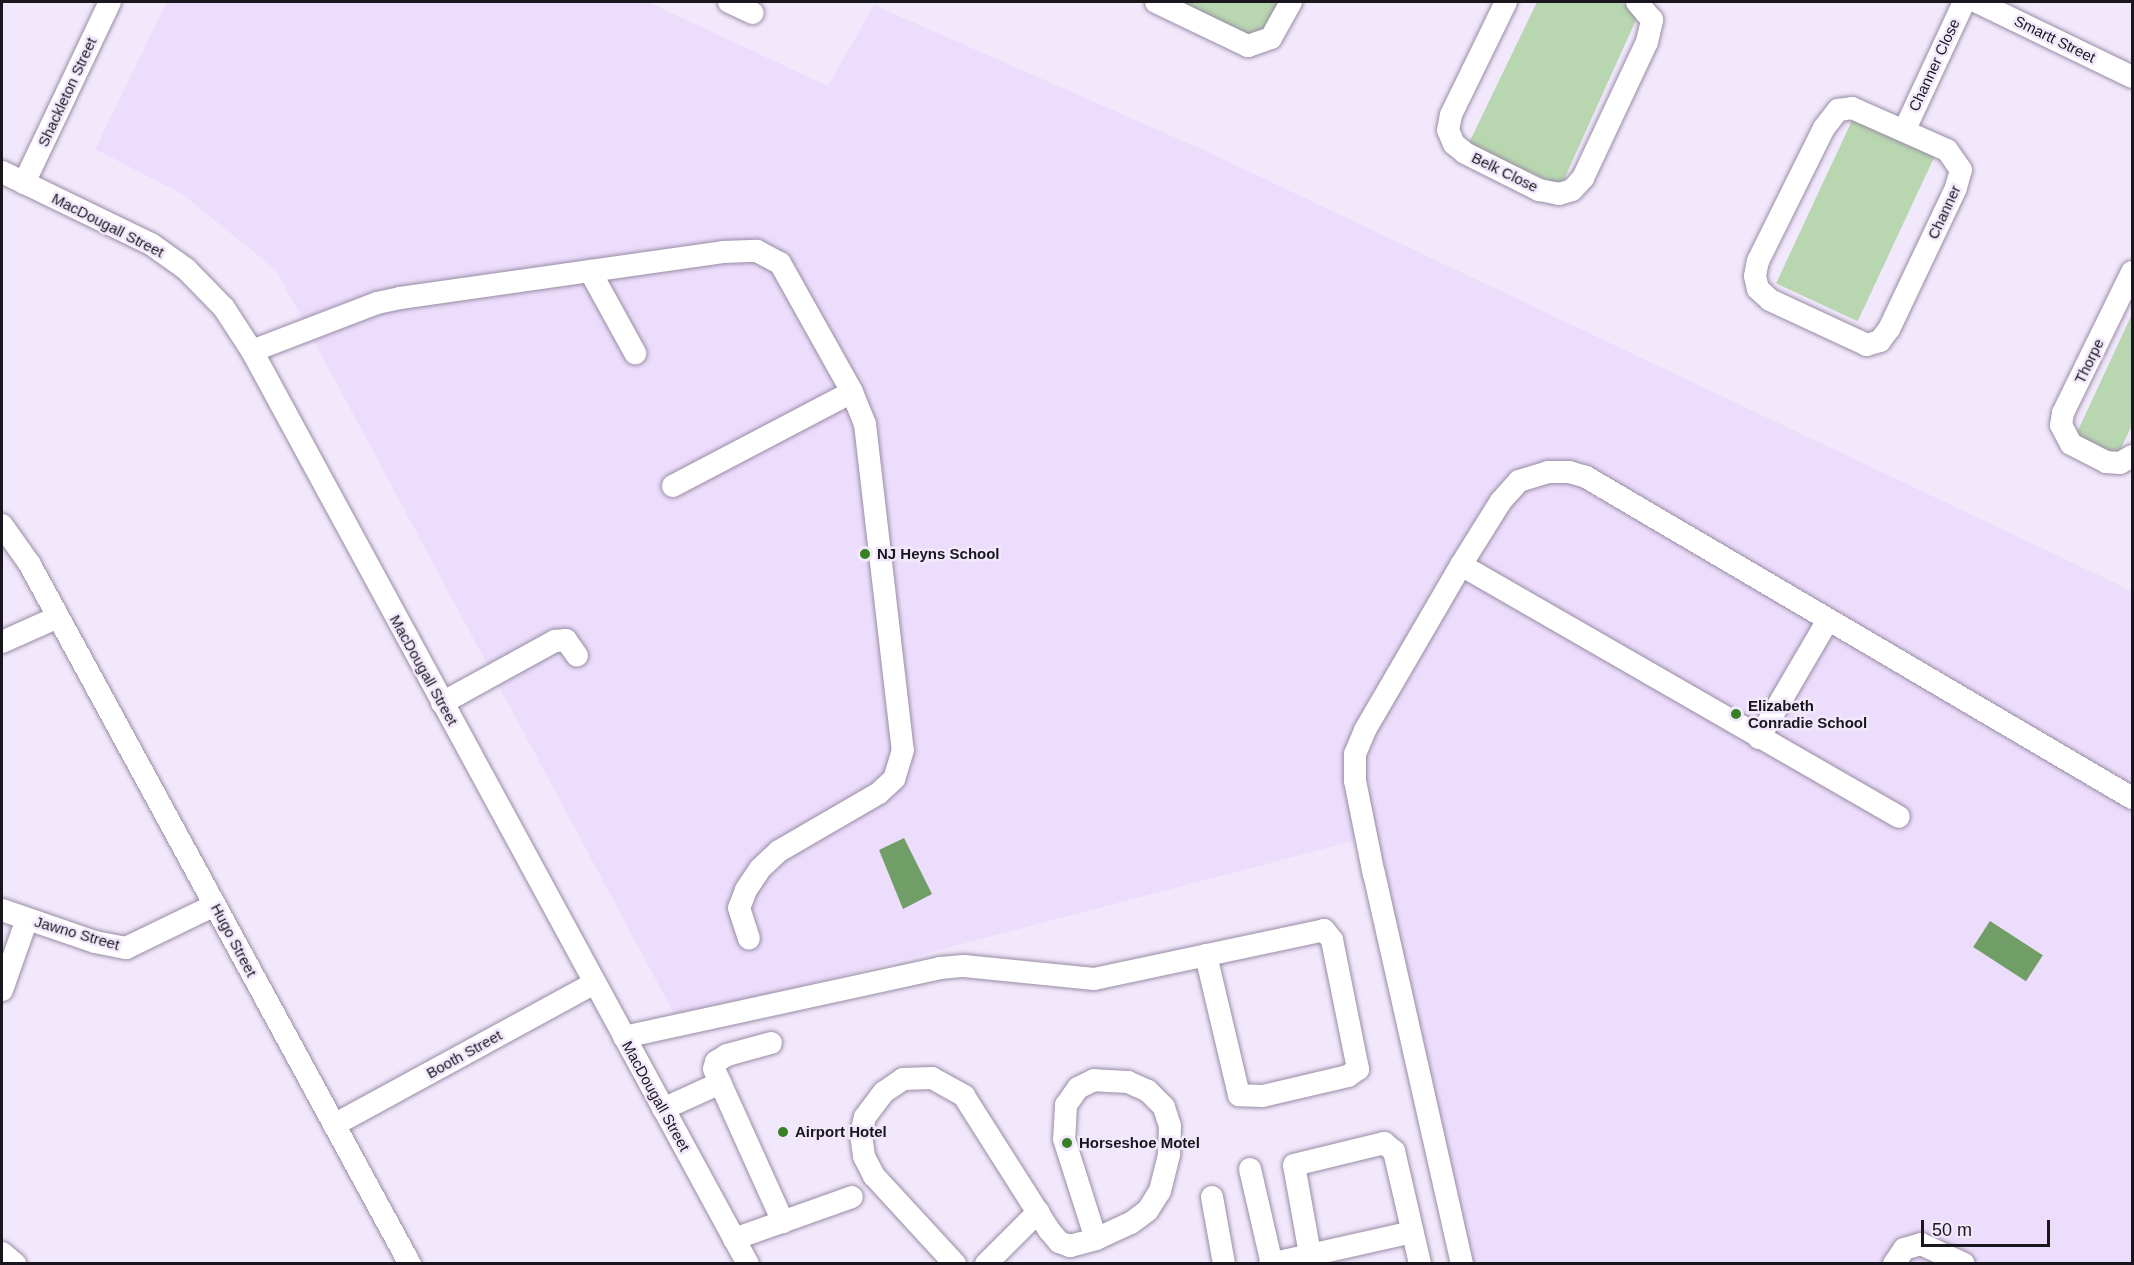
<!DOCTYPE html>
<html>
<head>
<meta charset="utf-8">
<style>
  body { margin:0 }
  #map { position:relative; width:2134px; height:1265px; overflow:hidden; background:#f2e8fc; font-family:Arial,sans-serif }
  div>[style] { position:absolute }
  .built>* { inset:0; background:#ecddfc }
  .green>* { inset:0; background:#b8d6b0; transform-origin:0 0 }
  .water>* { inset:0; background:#719e66; transform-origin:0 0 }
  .roads { filter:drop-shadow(0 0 2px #988ca3) drop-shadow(0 0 2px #988ca3) }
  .minor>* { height:22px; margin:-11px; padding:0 11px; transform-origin:11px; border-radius:11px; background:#fff }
  .dots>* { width:16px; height:16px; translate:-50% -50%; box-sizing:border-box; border:3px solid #f2e8fc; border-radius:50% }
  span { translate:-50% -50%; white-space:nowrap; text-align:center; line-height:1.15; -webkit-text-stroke:5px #f2e8fc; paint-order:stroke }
  .street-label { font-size:15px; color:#1a161e }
  .poi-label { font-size:15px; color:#1a161e; font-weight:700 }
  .left { translate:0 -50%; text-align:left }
  .frame { position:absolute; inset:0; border:3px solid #1a161e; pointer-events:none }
  .scale { position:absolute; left:1921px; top:1220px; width:129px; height:27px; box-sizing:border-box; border:3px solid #1a161e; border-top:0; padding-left:8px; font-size:18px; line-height:21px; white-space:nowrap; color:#1a161e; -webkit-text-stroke:4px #f2e8fc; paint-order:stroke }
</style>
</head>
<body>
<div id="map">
  <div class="built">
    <i style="clip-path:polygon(167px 2px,648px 2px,828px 86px,874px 5px,1208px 152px,2132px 591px,2132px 1263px,1460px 1263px,1369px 837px,677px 1019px,276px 270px,182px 194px,95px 149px)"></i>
  </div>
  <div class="green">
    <i style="clip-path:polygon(1172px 2px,1281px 2px,1266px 30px,1247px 36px)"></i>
    <i style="clip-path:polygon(1537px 2px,1620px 2px,1640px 11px,1561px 186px,1468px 145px)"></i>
    <i style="left:1856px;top:112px;width:90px;height:189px;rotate:25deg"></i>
    <i style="clip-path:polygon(2132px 314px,2132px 425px,2116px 459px,2074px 439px)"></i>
  </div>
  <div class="water">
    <i style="clip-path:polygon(904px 838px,932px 894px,903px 909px,879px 850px)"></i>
    <i style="left:1990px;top:921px;width:63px;height:31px;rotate:33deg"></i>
  </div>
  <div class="roads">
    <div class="minor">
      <i style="left:729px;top:2px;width:26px;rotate:25deg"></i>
      <i style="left:1156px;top:2px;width:102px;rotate:25.6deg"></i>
      <i style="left:1248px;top:46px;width:24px;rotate:-19deg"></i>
      <i style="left:1271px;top:38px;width:41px;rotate:-60.9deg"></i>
      <i style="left:1506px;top:2px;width:126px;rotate:116deg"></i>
      <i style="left:1451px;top:115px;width:15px;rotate:101deg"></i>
      <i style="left:1448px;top:130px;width:15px;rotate:67deg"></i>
      <i style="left:1454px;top:144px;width:14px;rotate:39deg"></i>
      <i style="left:1465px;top:153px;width:83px;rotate:26.6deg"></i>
      <i style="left:1539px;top:190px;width:20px;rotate:11deg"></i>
      <i style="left:1559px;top:194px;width:14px;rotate:-17deg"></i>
      <i style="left:1572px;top:190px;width:16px;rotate:-47deg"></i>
      <i style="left:1583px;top:178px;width:150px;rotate:-64.8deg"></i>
      <i style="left:1647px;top:42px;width:23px;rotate:-77deg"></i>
      <i style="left:1652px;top:20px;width:23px;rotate:-130deg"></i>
      <i style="left:1977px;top:2px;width:172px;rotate:25.8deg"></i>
      <i style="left:1852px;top:108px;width:104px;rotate:23.9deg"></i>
      <i style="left:1947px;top:150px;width:24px;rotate:55deg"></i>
      <i style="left:1961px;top:170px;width:19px;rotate:106deg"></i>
      <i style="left:1956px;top:188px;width:156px;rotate:115.4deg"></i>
      <i style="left:1889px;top:329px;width:15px;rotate:127deg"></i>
      <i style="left:1880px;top:341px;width:14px;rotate:163deg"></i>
      <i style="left:1867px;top:345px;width:107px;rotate:-155.1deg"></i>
      <i style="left:1770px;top:300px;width:16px;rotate:-137deg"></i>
      <i style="left:1758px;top:289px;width:13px;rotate:-103deg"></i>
      <i style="left:1755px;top:276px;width:15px;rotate:-79deg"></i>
      <i style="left:1758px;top:261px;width:148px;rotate:-63.6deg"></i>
      <i style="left:1824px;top:128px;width:23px;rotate:-52deg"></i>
      <i style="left:1838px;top:110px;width:14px;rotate:-8deg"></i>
      <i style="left:1905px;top:129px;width:140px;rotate:-65.1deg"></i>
      <i style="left:2px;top:172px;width:165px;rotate:25.8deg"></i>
      <i style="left:151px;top:244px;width:43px;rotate:35.5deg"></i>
      <i style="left:186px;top:269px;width:54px;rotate:45.7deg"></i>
      <i style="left:224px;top:308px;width:51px;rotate:56.9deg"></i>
      <i style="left:252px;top:351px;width:1039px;rotate:61.49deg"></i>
      <i style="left:24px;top:183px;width:200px;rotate:-64.6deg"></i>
      <i style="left:590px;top:271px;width:94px;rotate:61.2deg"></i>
      <i style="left:2132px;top:272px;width:157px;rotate:116.1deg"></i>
      <i style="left:2063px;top:413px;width:12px;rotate:99deg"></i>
      <i style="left:2061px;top:425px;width:21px;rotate:62deg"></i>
      <i style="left:2071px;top:444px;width:39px;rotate:27deg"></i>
      <i style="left:2106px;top:462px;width:14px;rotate:4deg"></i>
      <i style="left:2120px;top:463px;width:14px;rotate:-30deg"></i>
      <i style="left:252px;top:351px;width:134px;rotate:-21deg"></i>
      <i style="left:377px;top:303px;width:24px;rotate:-12deg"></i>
      <i style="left:400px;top:298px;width:326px;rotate:-8.1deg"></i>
      <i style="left:723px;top:252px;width:34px;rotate:-2deg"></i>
      <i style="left:757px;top:251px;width:26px;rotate:28deg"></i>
      <i style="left:780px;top:263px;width:148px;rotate:60.8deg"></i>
      <i style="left:852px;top:392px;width:35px;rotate:68deg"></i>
      <i style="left:865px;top:424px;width:328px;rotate:83.4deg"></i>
      <i style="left:903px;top:750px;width:30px;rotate:107deg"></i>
      <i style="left:894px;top:779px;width:21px;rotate:137deg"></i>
      <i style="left:879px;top:793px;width:116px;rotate:149.9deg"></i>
      <i style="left:779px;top:851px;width:26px;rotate:137deg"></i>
      <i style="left:760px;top:869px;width:25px;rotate:124deg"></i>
      <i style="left:746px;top:890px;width:19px;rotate:111deg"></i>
      <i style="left:739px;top:908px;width:32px;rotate:72deg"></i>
      <i style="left:673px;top:486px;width:202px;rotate:-27.7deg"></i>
      <i style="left:2px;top:525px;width:47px;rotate:54.6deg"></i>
      <i style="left:29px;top:563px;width:798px;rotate:61.48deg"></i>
      <i style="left:1461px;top:565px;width:505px;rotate:29.91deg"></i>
      <i style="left:2px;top:642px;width:61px;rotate:-24.1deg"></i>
      <i style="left:442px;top:703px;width:129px;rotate:-28.8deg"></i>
      <i style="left:555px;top:641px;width:11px;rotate:-5deg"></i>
      <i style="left:566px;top:640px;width:19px;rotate:55deg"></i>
      <i style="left:1759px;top:738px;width:137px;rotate:-59.7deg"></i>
      <i style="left:2px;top:910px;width:98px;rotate:19deg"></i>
      <i style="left:95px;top:942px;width:32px;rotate:11deg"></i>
      <i style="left:126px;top:948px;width:99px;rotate:-25.8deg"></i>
      <i style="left:2px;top:990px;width:75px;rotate:-70.6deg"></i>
      <i style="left:624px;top:1037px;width:323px;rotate:-12.3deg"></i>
      <i style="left:940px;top:968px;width:24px;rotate:-5deg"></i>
      <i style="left:964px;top:966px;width:131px;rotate:5.7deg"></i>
      <i style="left:1094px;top:979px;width:235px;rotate:-12deg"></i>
      <i style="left:1324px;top:930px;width:13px;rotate:51deg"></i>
      <i style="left:1332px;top:940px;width:132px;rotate:78.6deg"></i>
      <i style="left:1358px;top:1069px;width:12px;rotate:145deg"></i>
      <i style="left:1348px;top:1076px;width:87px;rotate:166.8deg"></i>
      <i style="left:1263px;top:1096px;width:24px;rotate:-178deg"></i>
      <i style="left:1239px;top:1095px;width:144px;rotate:-103.3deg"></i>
      <i style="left:771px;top:1043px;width:46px;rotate:164.7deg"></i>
      <i style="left:727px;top:1055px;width:13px;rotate:148deg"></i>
      <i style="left:716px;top:1062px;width:7px;rotate:106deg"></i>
      <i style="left:714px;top:1069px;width:168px;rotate:65.7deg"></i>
      <i style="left:663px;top:1109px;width:63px;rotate:-24.5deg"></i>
      <i style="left:334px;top:1125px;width:296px;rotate:-28.6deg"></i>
      <i style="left:1250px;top:1169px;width:98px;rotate:77deg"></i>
      <i style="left:1212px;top:1197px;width:68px;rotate:79.8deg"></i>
      <i style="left:734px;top:1239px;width:125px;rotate:-19.6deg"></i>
      <i style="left:2px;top:1253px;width:17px;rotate:40deg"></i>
      <i style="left:1310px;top:1254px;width:90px;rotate:-100.2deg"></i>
      <i style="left:1294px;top:1165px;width:93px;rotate:-13.7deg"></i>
      <i style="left:1384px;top:1143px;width:13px;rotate:39deg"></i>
      <i style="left:1394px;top:1151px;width:116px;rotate:77deg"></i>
      <i style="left:955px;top:1264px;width:120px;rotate:-132.6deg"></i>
      <i style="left:874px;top:1176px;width:22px;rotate:-117deg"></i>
      <i style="left:864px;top:1156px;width:22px;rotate:-98deg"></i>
      <i style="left:861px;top:1134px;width:17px;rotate:-77deg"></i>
      <i style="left:865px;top:1117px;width:31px;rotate:-53deg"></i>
      <i style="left:884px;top:1092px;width:23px;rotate:-34deg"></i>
      <i style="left:903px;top:1079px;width:29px;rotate:-2deg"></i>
      <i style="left:932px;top:1078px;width:37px;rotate:29deg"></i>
      <i style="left:964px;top:1096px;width:159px;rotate:57.6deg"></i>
      <i style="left:1049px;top:1230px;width:16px;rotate:50deg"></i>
      <i style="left:1059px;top:1242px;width:12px;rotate:20deg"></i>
      <i style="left:1070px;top:1246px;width:27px;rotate:-15deg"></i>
      <i style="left:1096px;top:1239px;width:38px;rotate:-25deg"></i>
      <i style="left:1131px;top:1223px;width:21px;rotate:-37deg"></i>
      <i style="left:1148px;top:1210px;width:22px;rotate:-58deg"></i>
      <i style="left:1160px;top:1191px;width:38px;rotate:-76deg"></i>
      <i style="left:1169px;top:1154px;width:28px;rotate:-88deg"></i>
      <i style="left:1170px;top:1126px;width:20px;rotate:-108deg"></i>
      <i style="left:1164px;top:1107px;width:23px;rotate:-135deg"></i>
      <i style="left:1148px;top:1091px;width:22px;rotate:-156deg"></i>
      <i style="left:1128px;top:1082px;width:34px;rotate:-177deg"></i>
      <i style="left:1094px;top:1080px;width:18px;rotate:153deg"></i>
      <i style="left:1078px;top:1088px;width:21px;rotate:125deg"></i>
      <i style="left:1066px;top:1105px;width:34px;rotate:93deg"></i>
      <i style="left:1064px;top:1139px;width:105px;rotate:72.3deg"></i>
      <i style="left:986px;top:1264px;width:74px;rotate:-45deg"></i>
      <i style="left:1270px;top:1264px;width:146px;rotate:-12.7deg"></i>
      <i style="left:1462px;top:1264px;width:399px;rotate:-102.7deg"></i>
      <i style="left:1374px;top:875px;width:96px;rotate:-101.4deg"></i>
      <i style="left:1355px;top:781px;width:27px;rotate:-90deg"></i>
      <i style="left:1355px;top:754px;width:26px;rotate:-67deg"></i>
      <i style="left:1365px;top:730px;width:191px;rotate:-59.8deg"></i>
      <i style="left:1461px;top:565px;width:75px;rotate:-58deg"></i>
      <i style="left:1501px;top:501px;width:27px;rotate:-48deg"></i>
      <i style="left:1519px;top:481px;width:30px;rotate:-17deg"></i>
      <i style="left:1548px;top:472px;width:21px"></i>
      <i style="left:1569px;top:472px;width:18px;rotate:16deg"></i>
      <i style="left:1586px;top:477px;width:633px;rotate:30.45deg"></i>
      <i style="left:1894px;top:1264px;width:18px;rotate:-56deg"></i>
      <i style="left:1904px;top:1249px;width:18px;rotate:-16deg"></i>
      <i style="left:1921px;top:1244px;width:47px;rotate:24.9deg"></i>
    </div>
  </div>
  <div class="dots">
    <i style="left:865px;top:554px;background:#387f25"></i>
    <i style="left:1736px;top:714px;background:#387f25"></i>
    <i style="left:783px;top:1132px;background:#387f25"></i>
    <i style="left:1067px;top:1143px;background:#387f25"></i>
  </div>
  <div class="street-label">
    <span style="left:2055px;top:39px;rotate:26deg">Smartt Street</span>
    <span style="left:1934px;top:65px;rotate:-65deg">Channer Close</span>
    <span style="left:67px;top:92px;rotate:-65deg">Shackleton Street</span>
    <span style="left:1505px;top:172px;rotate:26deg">Belk Close</span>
    <span style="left:1944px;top:212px;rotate:-65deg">Channer</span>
    <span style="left:108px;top:225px;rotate:27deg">MacDougall Street</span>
    <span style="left:2089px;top:361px;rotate:-64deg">Thorpe</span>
    <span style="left:424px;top:670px;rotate:61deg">MacDougall Street</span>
    <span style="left:77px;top:933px;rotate:16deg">Jawno Street</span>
    <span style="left:234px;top:940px;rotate:62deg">Hugo Street</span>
    <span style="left:464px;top:1054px;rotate:-29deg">Booth Street</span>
    <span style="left:656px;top:1096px;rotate:61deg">MacDougall Street</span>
  </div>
  <div class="poi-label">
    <span class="left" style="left:877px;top:554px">NJ Heyns School</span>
    <span class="left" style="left:1748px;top:714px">Elizabeth<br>Conradie School</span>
    <span class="left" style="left:795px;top:1132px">Airport Hotel</span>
    <span class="left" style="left:1079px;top:1143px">Horseshoe Motel</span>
  </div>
  <div class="frame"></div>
  <div class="scale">50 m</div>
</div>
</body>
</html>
